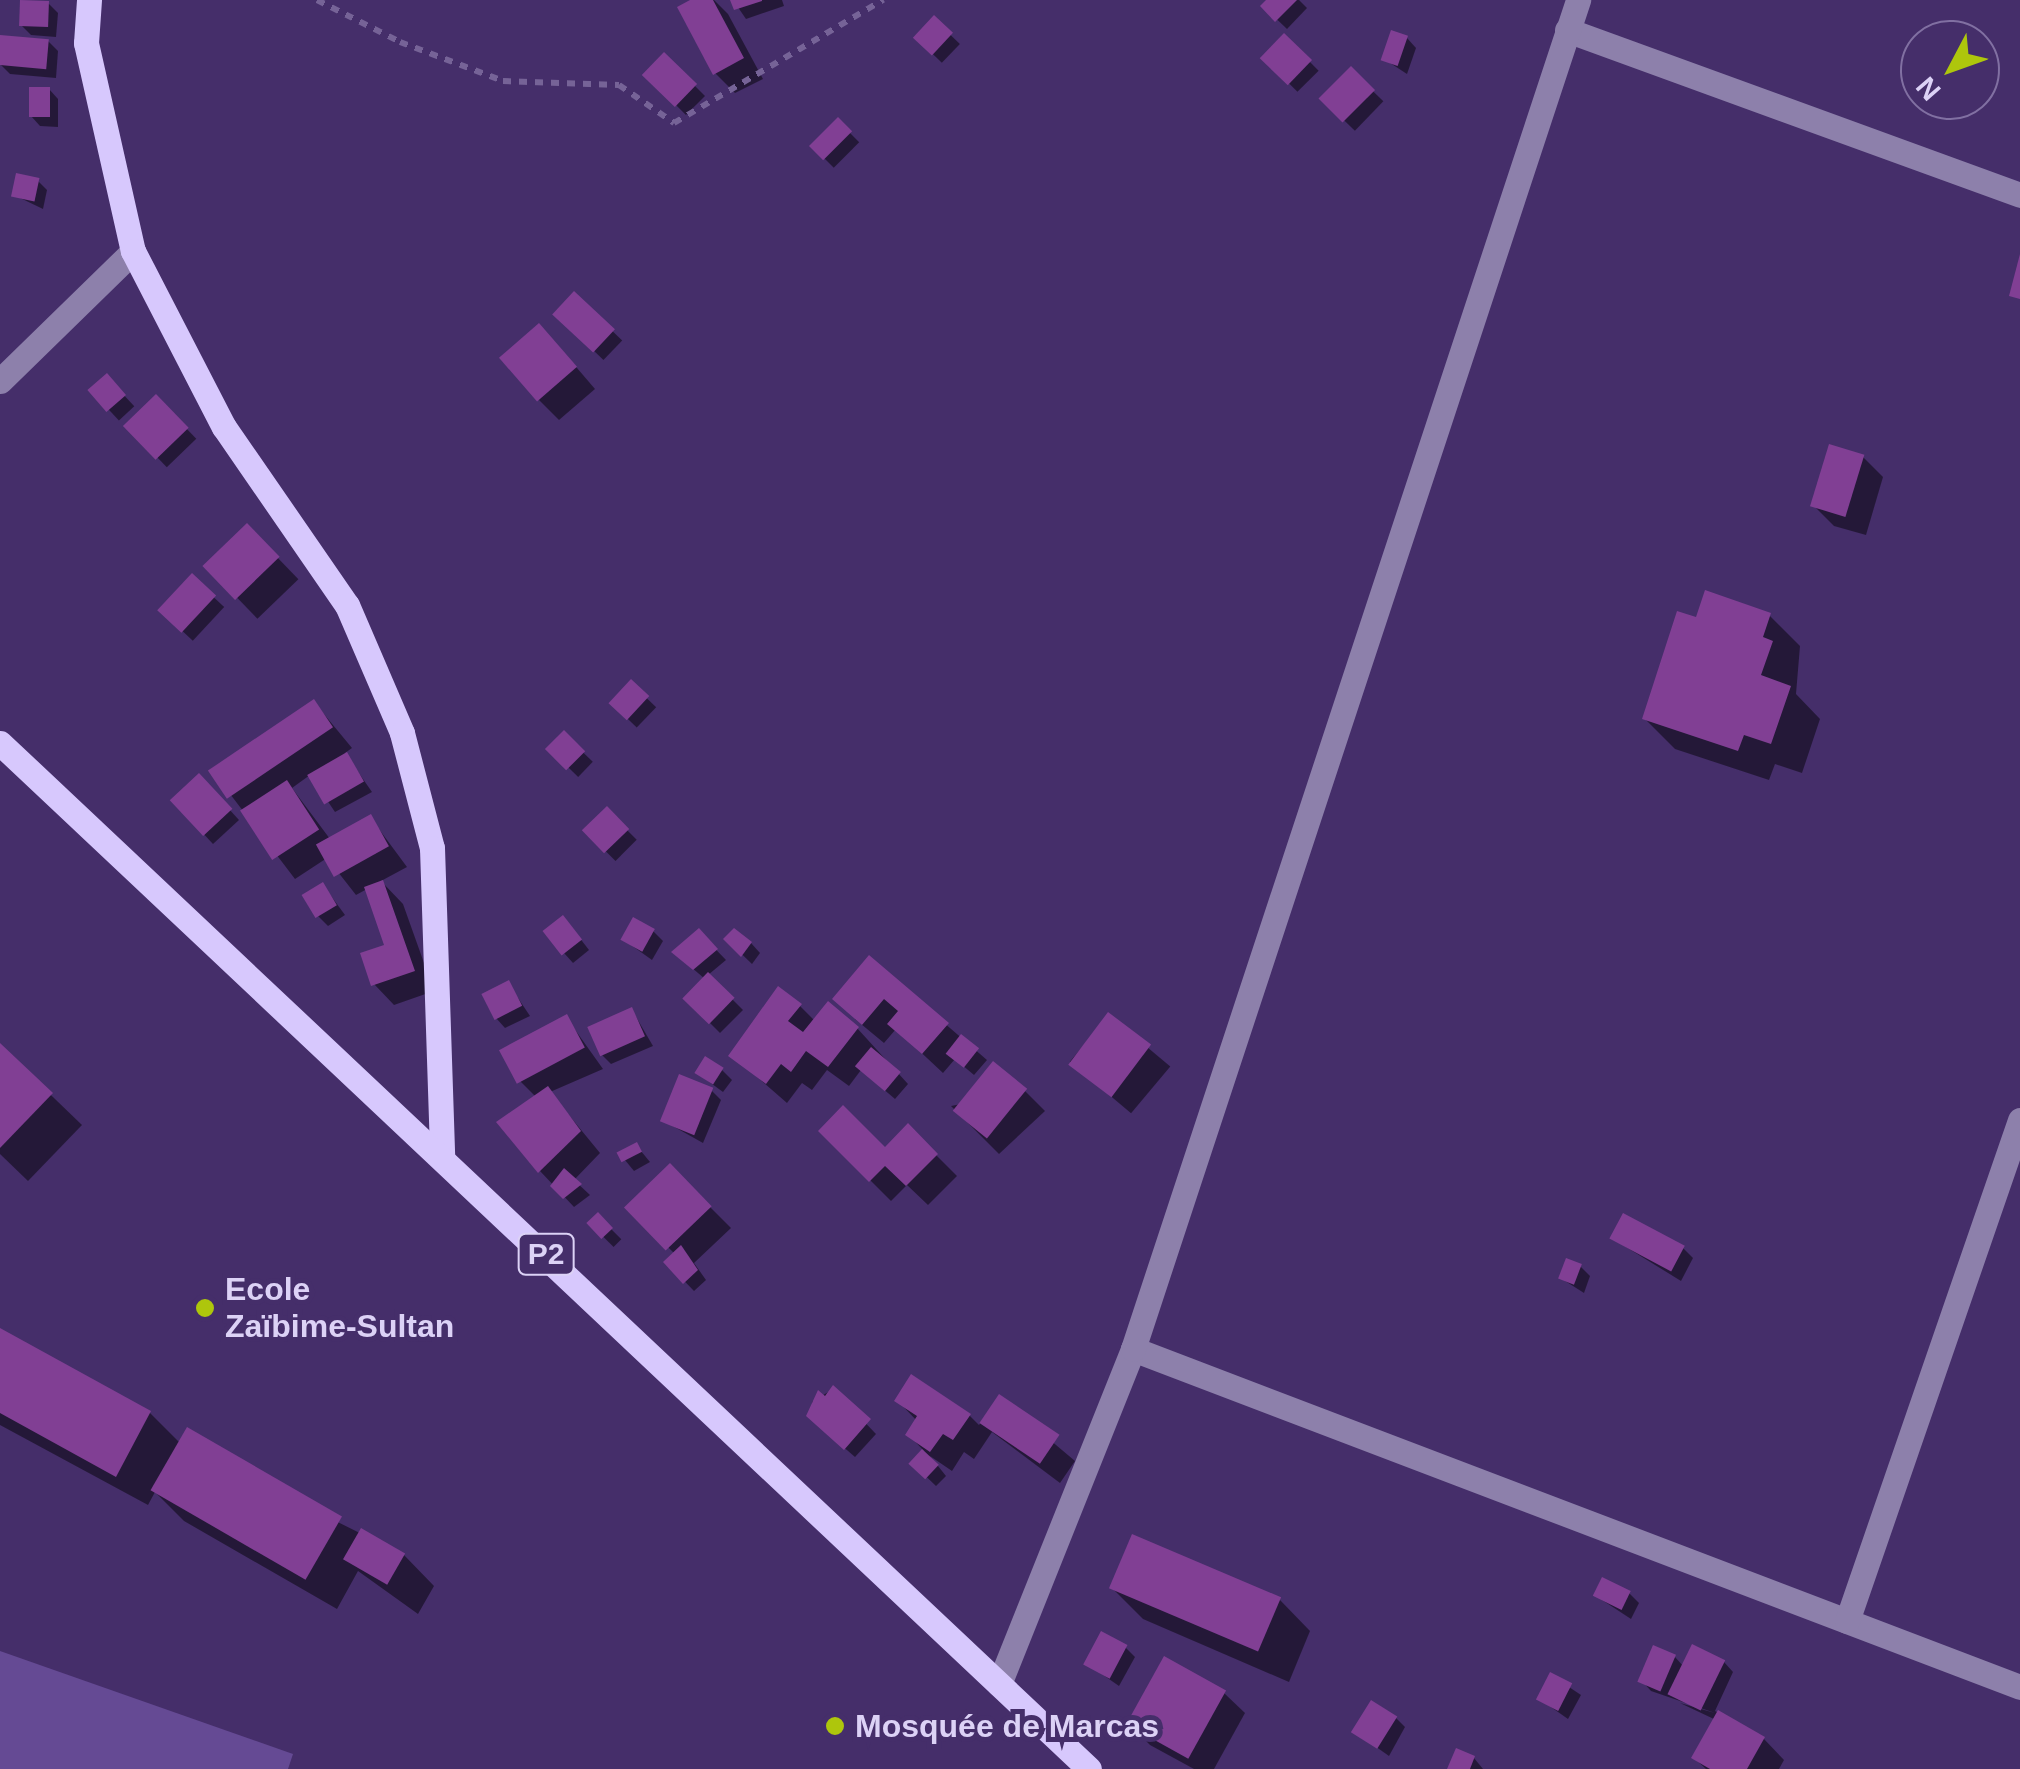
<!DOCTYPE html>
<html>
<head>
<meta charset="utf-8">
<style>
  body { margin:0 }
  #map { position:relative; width:2020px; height:1769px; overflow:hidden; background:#452e6a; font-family:Helvetica,sans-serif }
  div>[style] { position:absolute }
  .green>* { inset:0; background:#654a94 }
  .shadow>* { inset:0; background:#0007; transform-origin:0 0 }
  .building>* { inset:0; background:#813f94; transform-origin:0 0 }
  .path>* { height:6px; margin-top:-3px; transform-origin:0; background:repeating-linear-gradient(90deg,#766397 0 8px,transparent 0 16px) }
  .minor>* { height:25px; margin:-12.5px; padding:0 12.5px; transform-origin:12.5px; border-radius:12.5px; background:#8d80ab }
  .major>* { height:25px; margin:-12.5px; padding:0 12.5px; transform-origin:12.5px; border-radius:12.5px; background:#d7c8fd }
  .dots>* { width:28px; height:28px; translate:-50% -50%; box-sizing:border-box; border:5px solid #452e6a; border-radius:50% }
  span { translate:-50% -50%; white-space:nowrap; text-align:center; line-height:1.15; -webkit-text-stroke:10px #452e6a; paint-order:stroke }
  .shield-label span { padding:2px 8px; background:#452e6a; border:2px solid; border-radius:8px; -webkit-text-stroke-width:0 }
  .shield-label { font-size:30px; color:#dcd2f6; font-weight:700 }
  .poi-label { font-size:32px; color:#dcd2f6; font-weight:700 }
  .left { translate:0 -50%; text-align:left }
  .north { position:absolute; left:1900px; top:20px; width:100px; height:100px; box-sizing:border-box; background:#452e6a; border:2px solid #8170a2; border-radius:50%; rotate:229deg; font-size:28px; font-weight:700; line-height:40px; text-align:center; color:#dcd2f6 }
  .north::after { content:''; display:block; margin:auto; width:35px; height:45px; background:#aec60c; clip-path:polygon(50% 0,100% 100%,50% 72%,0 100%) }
</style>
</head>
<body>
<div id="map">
  <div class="green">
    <i style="clip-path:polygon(0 1651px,293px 1754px,288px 1769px,0 1769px)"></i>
  </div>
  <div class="shadow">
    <i style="clip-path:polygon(696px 0,714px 0,728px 14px,763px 79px,735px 93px,715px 73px)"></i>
    <i style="clip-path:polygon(733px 0,782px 0,784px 6px,746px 19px)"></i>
    <i style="clip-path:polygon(1270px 0,1299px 0,1307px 8px,1287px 29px,1263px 6px)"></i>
    <i style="clip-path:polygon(48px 3px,58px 13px,56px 37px,31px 35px,21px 25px)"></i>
    <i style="left:934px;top:19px;width:36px;height:26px;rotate:44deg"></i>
    <i style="left:1284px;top:36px;width:49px;height:30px;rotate:45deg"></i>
    <i style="clip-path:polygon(1407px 38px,1416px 48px,1407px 74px,1384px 59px)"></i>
    <i style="clip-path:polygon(46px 39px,58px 51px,56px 78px,10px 74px,0 64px)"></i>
    <i style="left:664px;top:55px;width:58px;height:27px;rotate:45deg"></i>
    <i style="left:1351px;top:70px;width:45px;height:41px;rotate:44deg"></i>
    <i style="clip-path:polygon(49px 89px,58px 99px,58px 127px,40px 126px,31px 116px)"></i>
    <i style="left:838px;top:121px;width:30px;height:36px;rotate:45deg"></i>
    <i style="clip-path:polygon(37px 180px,47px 190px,43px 209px,14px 195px)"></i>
    <i style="left:574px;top:294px;width:67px;height:27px;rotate:44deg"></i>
    <i style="clip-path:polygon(559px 347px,595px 389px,559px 420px,539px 400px)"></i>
    <i style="left:107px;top:377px;width:40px;height:21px;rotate:47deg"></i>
    <i style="left:156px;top:397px;width:58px;height:41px;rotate:46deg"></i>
    <i style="clip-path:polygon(1863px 457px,1883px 477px,1866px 535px,1834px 526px,1813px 505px)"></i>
    <i style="left:247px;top:526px;width:74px;height:57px;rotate:46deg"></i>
    <i style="left:192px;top:577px;width:44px;height:46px;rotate:43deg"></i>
    <i style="clip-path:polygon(1769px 615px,1800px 646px,1796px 694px,1820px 719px,1802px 773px,1775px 764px,1769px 780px,1675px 749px,1644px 718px,1698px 620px)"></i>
    <i style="left:631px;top:683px;width:35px;height:28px;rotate:44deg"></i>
    <i style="clip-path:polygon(314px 702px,352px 748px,345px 753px,372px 792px,335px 812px,310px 775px,292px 788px,330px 839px,370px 817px,407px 867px,381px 881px,403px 904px,434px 991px,394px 1005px,374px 984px,387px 946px,367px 889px,356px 895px,327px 858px,295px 879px,211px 769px)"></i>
    <i style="left:564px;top:734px;width:40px;height:21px;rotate:44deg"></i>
    <i style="clip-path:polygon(208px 786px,239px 820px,213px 844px,172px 800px)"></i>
    <i style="left:607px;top:810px;width:42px;height:30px;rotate:45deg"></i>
    <i style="clip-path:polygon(323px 885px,345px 915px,328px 926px,318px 916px)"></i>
    <i style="clip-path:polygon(572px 928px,589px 950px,573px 963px,564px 953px)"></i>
    <i style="clip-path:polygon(653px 931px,663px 941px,652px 960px,624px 940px)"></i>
    <i style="clip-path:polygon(698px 931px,726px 960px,708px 975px,743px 1010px,720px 1033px,686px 999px,705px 979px,684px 961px)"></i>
    <i style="clip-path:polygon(726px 939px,751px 943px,760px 953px,752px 964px)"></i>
    <i style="clip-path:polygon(869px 958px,987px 1060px,974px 1075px,955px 1059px,943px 1073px,896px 1029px,884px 1043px,855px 1019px)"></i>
    <i style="clip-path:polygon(508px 983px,530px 1016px,505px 1028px,496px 1018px)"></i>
    <i style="clip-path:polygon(800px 1006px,815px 1021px,857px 1028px,908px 1084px,895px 1099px,861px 1070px,849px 1086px,827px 1070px,812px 1090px,802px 1083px,787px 1103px,732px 1055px)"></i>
    <i style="clip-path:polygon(632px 1010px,653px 1046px,611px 1064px,601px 1054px)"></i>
    <i style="left:1109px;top:1015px;width:80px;height:61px;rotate:40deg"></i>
    <i style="clip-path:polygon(566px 1017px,603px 1069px,550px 1092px,600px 1153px,574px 1180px,590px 1195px,574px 1207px,540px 1171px,536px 1097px,516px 1077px)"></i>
    <i style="clip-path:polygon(0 1046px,82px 1125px,28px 1181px,0 1154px)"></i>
    <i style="clip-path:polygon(722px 1070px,732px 1080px,723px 1092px,697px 1073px)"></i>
    <i style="clip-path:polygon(712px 1091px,721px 1100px,703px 1143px,662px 1120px)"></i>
    <i style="clip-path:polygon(1025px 1091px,1045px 1111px,999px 1154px,951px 1106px)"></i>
    <i style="clip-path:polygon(908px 1127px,957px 1176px,928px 1205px,907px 1185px,891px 1201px,821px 1131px,885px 1150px)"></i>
    <i style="clip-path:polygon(636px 1145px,650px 1162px,634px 1171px,620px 1154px)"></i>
    <i style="clip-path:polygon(670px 1167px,731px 1228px,694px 1263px,706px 1280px,694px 1291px,666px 1262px,675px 1254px,628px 1208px)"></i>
    <i style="left:598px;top:1216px;width:33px;height:11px;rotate:45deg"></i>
    <i style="clip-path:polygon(1613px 1239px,1683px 1248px,1693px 1258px,1681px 1281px)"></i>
    <i style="clip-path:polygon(1580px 1266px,1590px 1276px,1584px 1293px,1562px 1279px)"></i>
    <i style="clip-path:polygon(0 1331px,150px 1413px,181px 1444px,404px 1555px,434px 1586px,418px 1614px,358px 1571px,337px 1609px,184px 1521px,155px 1492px,148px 1505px,0 1425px)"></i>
    <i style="clip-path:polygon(833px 1389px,876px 1434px,855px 1457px,819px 1426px,812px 1402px)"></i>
    <i style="clip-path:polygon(999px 1397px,1075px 1461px,1060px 1483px,992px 1432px,974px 1459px,964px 1452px,952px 1471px,930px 1456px,946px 1476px,936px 1486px,912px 1463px,924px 1451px,908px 1434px,917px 1421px,897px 1400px,970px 1416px,979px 1425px)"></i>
    <i style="clip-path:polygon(1112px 1588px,1280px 1600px,1310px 1631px,1289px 1682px,1143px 1619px)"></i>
    <i style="clip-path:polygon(1629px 1593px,1639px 1603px,1631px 1619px,1596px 1596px)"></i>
    <i style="clip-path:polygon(1125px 1647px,1135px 1657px,1119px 1686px,1086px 1663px)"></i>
    <i style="clip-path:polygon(1675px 1657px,1684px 1667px,1724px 1662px,1733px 1672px,1715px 1711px,1764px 1739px,1784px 1760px,1779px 1769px,1706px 1769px,1694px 1758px,1716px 1720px,1680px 1703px,1715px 1713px,1651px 1691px,1642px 1681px)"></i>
    <i style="clip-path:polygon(1551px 1675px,1581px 1695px,1568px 1719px,1538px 1698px)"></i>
    <i style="clip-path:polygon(1224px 1693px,1245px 1713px,1214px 1769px,1194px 1769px,1150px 1745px,1130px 1725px)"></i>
    <i style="clip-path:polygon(1396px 1718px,1405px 1727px,1389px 1756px,1355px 1732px)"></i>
    <i style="clip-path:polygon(1474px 1758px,1483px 1769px,1450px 1769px)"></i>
  </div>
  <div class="building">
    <i style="left:20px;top:0;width:29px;height:26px;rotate:2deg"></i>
    <i style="clip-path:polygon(690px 0,713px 0,744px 58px,713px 75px,677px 7px)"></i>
    <i style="clip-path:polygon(730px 0,762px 0,762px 1px,734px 10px)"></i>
    <i style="clip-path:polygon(1266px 0,1297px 0,1275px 22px,1260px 6px)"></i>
    <i style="left:934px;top:15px;width:26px;height:31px;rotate:43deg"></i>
    <i style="left:1391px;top:30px;width:18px;height:32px;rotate:19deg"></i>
    <i style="left:1284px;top:33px;width:39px;height:35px;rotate:44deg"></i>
    <i style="left:0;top:35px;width:49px;height:30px;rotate:5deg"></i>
    <i style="left:664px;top:52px;width:46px;height:32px;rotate:44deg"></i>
    <i style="left:1351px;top:66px;width:34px;height:46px;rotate:45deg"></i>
    <i style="left:29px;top:87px;width:21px;height:30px"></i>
    <i style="left:838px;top:117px;width:20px;height:41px;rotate:45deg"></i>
    <i style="left:16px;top:173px;width:24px;height:24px;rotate:12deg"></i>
    <i style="clip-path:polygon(2020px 254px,2020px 299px,2009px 296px)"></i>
    <i style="left:574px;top:291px;width:56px;height:32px;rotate:43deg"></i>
    <i style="left:539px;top:323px;width:58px;height:53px;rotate:49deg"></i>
    <i style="left:107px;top:373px;width:29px;height:26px;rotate:49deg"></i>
    <i style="left:156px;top:394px;width:47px;height:46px;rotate:46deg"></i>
    <i style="left:1829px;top:444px;width:37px;height:65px;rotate:17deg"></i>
    <i style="left:247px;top:523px;width:47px;height:62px;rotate:46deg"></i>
    <i style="left:192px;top:573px;width:33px;height:51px;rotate:43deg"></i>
    <i style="clip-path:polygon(1705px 590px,1771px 613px,1763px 637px,1773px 641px,1761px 675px,1791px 686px,1771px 744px,1744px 735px,1738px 751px,1642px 719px,1677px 611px,1696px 617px)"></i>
    <i style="left:631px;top:679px;width:25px;height:33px;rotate:43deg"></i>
    <i style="left:314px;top:699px;width:34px;height:128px;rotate:56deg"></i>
    <i style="left:564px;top:730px;width:30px;height:27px;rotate:45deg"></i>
    <i style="left:347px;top:752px;width:34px;height:46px;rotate:60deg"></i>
    <i style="left:199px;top:773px;width:49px;height:40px;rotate:47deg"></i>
    <i style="left:287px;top:780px;width:59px;height:56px;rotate:57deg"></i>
    <i style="left:607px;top:806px;width:32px;height:35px;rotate:46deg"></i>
    <i style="left:371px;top:814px;width:37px;height:63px;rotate:61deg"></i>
    <i style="clip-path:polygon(383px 880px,415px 971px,371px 986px,360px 953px,384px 945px,364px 887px)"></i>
    <i style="left:323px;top:882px;width:27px;height:25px;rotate:59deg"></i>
    <i style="left:563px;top:915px;width:31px;height:26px;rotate:52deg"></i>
    <i style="left:633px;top:917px;width:25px;height:26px;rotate:29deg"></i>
    <i style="clip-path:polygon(699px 928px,718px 949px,693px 970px,671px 952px)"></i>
    <i style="clip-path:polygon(734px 928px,752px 942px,741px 957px,723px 939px)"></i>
    <i style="clip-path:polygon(869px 955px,949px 1023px,922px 1054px,887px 1024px,898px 1011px,884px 999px,862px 1025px,832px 999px)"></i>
    <i style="left:708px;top:972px;width:37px;height:37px;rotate:44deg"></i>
    <i style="left:509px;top:980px;width:29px;height:31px;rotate:63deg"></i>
    <i style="clip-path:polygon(778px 986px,802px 1004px,788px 1021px,803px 1032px,828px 1001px,859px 1027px,828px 1067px,806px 1051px,791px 1072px,781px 1064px,766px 1084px,728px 1056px)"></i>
    <i style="left:632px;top:1007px;width:32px;height:49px;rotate:66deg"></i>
    <i style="left:1108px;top:1012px;width:54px;height:66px;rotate:37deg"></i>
    <i style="left:567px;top:1014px;width:38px;height:77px;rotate:62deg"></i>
    <i style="left:961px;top:1034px;width:23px;height:25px;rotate:38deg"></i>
    <i style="clip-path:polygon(0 1043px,53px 1093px,0 1148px)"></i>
    <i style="left:871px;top:1047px;width:39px;height:25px;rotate:40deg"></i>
    <i style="left:705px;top:1056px;width:22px;height:20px;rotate:32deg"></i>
    <i style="left:993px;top:1061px;width:44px;height:64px;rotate:39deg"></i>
    <i style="left:679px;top:1074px;width:37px;height:51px;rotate:22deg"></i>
    <i style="clip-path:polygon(548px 1086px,581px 1131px,538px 1173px,496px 1122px)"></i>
    <i style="clip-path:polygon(843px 1105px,885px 1147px,908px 1123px,938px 1154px,906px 1186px,885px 1166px,869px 1182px,818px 1131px)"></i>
    <i style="left:637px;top:1142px;width:11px;height:23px;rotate:63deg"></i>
    <i style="left:670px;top:1163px;width:60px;height:64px;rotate:46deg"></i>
    <i style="clip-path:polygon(564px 1168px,582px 1184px,563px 1199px,550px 1186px)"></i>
    <i style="left:598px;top:1212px;width:22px;height:16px;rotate:47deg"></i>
    <i style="left:1623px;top:1213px;width:70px;height:29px;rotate:28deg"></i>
    <i style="clip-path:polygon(681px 1245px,698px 1270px,683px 1284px,663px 1262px)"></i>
    <i style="left:1566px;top:1258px;width:17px;height:22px;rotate:21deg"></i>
    <i style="clip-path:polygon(0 1328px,151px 1411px,116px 1477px,0 1413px)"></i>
    <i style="clip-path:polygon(911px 1374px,971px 1414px,953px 1440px,943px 1434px,930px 1452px,905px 1435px,917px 1416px,894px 1401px)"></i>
    <i style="clip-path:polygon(833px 1385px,871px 1419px,844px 1450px,806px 1416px,818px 1390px,825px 1396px)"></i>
    <i style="left:999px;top:1394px;width:73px;height:35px;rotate:34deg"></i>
    <i style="left:187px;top:1427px;width:179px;height:73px;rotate:30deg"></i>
    <i style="left:922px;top:1449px;width:23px;height:20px;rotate:43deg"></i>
    <i style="left:361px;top:1528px;width:51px;height:36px;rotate:30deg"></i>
    <i style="left:1132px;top:1534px;width:162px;height:59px;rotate:23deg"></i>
    <i style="left:1602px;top:1577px;width:32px;height:21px;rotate:26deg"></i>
    <i style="left:1101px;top:1631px;width:30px;height:38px;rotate:28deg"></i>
    <i style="left:1692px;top:1644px;width:37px;height:56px;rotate:26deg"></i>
    <i style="left:1653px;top:1645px;width:25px;height:40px;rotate:23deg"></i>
    <i style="left:1164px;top:1656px;width:71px;height:78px;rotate:29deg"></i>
    <i style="left:1550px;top:1672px;width:25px;height:31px;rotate:27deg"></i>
    <i style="left:1371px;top:1700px;width:31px;height:38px;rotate:32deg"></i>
    <i style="clip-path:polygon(1718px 1710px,1765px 1737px,1747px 1769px,1710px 1769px,1691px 1758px)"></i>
    <i style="clip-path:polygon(1456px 1748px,1475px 1756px,1470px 1769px,1447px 1769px)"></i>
  </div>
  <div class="path">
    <i style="left:317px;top:0;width:93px;rotate:26.8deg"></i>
    <i style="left:400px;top:42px;width:110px;rotate:20.7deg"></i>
    <i style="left:503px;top:81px;width:116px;rotate:2deg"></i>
    <i style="left:619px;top:85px;width:67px;rotate:34.6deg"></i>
    <i style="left:674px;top:123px;width:243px;rotate:-30.5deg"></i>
  </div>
  <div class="minor">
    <i style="left:1567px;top:30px;width:482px;rotate:20deg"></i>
    <i style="left:0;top:381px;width:186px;rotate:-44.3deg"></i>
    <i style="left:1133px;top:1349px;width:949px;rotate:20.86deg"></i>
    <i style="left:1847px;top:1621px;width:530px;rotate:-70.95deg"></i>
    <i style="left:999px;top:1684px;width:361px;rotate:-68.2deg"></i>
    <i style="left:1133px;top:1349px;width:1421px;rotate:-71.74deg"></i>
  </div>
  <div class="major">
    <i style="left:89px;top:0;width:43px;rotate:94deg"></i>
    <i style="left:86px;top:43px;width:213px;rotate:77.3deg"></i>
    <i style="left:133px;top:251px;width:198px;rotate:62.7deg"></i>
    <i style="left:224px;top:427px;width:216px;rotate:55.4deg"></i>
    <i style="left:347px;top:605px;width:139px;rotate:66.7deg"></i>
    <i style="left:402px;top:733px;width:119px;rotate:75.4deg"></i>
    <i style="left:432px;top:848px;width:307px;rotate:88.1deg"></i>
    <i style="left:0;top:743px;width:1496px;rotate:43.29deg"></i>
  </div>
  <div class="dots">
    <i style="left:205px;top:1308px;background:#aec60c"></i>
    <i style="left:835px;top:1726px;background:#aec60c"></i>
  </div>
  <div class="shield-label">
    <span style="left:546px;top:1254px">P2</span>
  </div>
  <div class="poi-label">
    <span class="left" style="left:225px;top:1308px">Ecole<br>Zaïbime-Sultan</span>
    <span class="left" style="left:855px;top:1726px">Mosquée de Marcas</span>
  </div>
  <div class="north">N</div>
</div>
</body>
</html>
